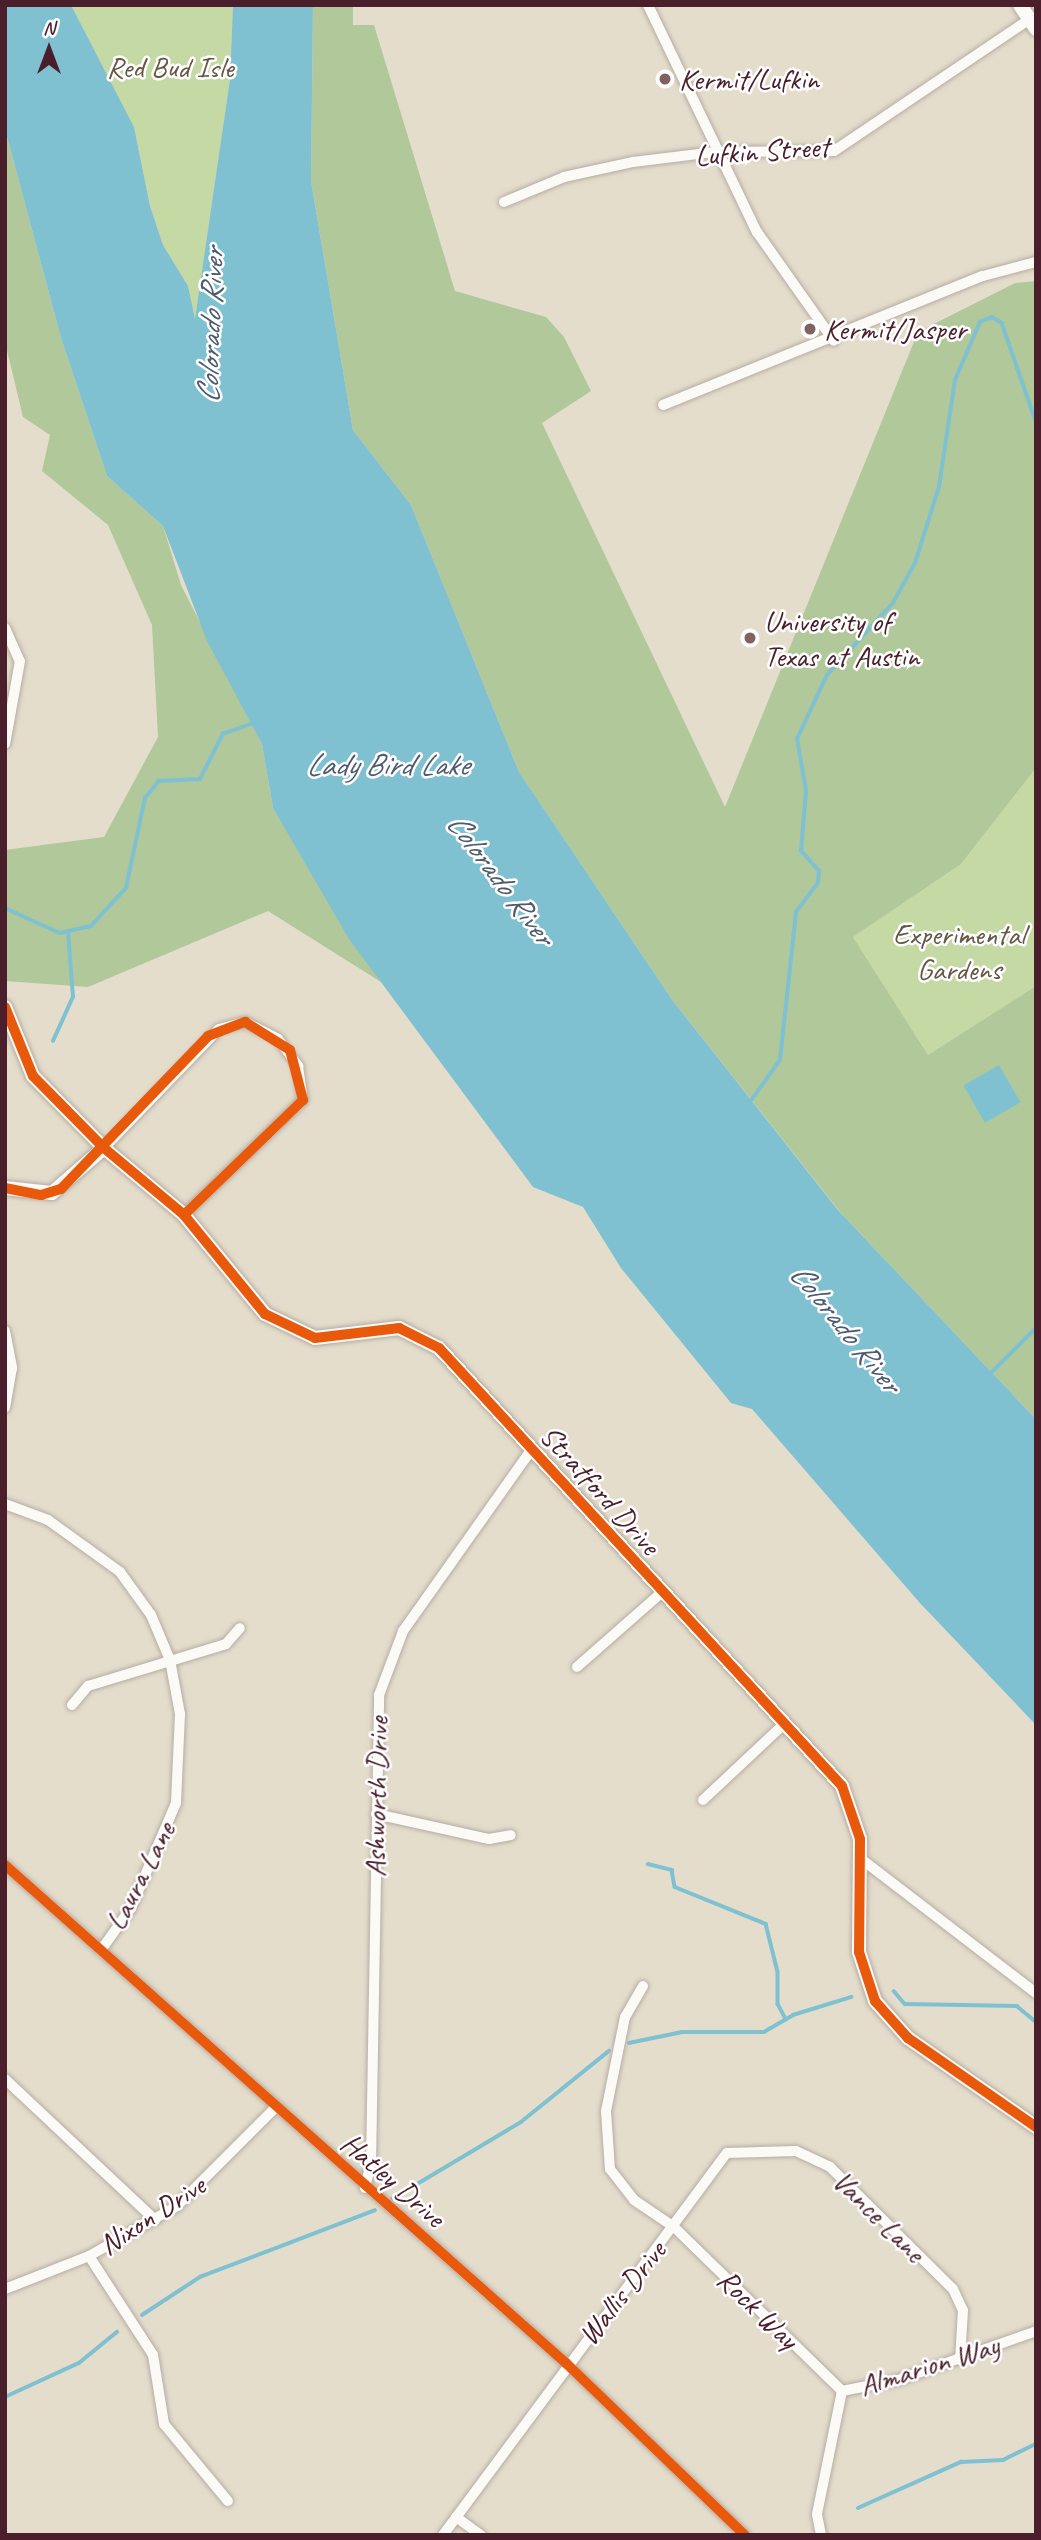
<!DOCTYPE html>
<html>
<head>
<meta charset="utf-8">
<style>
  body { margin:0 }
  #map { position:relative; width:1041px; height:2540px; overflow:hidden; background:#e4ddcc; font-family:Caveat,sans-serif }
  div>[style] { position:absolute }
  .green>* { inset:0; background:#c4d9a4 }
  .forest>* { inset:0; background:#b0c89a }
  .water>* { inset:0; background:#7fc1d1; transform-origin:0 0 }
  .stream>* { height:3.5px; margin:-1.75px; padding:0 1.75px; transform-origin:1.75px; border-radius:1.75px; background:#7fc1d1 }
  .roads { filter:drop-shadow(0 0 2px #b6ada3) drop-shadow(0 0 2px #b6ada3) }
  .minor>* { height:10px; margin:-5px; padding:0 5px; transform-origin:5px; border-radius:5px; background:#fbfaf7 }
  .tertiary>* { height:14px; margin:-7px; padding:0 7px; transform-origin:7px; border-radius:7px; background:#fbfaf7 }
  .cycleway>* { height:10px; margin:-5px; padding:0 5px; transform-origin:5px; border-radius:5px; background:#e8590c }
  .dots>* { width:19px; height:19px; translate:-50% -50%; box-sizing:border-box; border:4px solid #fff; border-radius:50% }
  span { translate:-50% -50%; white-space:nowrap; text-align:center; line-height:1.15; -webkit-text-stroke:5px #fff; paint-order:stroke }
  .park-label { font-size:30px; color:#665645 }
  .poi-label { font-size:30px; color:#4a1f2b }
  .left { translate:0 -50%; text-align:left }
  .street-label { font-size:30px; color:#4a1f2b }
  .water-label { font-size:32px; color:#4e5b6e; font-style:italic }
  .frame { position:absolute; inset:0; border:7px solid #4a1f2b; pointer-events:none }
  .north { position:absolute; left:14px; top:14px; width:70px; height:70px; -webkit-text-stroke:5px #fff; paint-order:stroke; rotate:0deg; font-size:19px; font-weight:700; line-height:28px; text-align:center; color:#4a1f2b }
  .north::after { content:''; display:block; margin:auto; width:24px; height:32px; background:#4a1f2b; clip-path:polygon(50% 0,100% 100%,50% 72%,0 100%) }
</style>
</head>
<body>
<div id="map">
  <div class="green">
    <i style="clip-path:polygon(71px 5px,233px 5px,230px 79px,195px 321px,188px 286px,163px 245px,150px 206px,134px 127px)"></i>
    <i style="clip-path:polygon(1036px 768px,1036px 986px,928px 1055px,853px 937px,961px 864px)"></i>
  </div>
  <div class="forest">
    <i style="clip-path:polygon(313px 5px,353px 5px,353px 25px,374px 25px,455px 291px,546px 317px,564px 337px,591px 391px,542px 423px,725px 807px,918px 332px,1015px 283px,1036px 281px,1036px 768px,961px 864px,853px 937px,928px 1055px,1036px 986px,1036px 1419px,841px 1213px,673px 1001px,519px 772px,411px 505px,353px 430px,311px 181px)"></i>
    <i style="clip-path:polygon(5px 129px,61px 338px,107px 476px,163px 526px,181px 585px,262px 744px,273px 808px,381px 982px,268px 911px,88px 987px,5px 981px,5px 850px,104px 837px,158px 737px,152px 625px,108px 525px,42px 471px,50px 435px,23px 417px,5px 342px)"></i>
  </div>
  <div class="water">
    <i style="clip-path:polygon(5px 5px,71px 5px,134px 127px,150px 206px,163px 245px,188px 286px,195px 319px,230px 79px,233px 5px,313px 5px,311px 181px,353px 430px,411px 505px,519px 772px,673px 1001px,838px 1210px,1036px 1419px,1036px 1725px,919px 1602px,752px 1409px,731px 1403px,621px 1268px,583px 1207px,533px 1187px,349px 939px,273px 808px,262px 744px,207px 641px,163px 526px,107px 476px,61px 338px,5px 129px)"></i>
    <i style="left:999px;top:1065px;width:43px;height:41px;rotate:60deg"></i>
  </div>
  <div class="stream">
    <i style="left:5px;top:908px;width:60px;rotate:24.4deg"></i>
    <i style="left:60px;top:933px;width:32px;rotate:-13deg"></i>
    <i style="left:91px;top:926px;width:52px;rotate:-47.4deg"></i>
    <i style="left:126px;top:888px;width:92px;rotate:-78.1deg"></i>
    <i style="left:145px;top:798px;width:22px;rotate:-51deg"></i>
    <i style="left:159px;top:781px;width:41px;rotate:-2.8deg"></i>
    <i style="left:200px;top:779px;width:51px;rotate:-62.9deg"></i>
    <i style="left:223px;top:734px;width:32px;rotate:-20deg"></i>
    <i style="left:53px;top:1041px;width:48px;rotate:-65.6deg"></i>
    <i style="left:73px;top:997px;width:65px;rotate:-94.4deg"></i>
    <i style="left:750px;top:1102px;width:52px;rotate:-54.5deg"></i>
    <i style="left:780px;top:1060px;width:149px;rotate:-83.8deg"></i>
    <i style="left:796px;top:912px;width:36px;rotate:-53deg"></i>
    <i style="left:818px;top:883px;width:12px;rotate:-85deg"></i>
    <i style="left:819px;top:871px;width:27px;rotate:-132deg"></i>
    <i style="left:801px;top:851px;width:60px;rotate:-85.2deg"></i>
    <i style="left:806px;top:791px;width:53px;rotate:-99.8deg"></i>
    <i style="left:797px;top:739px;width:71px;rotate:-64.9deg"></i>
    <i style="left:827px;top:675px;width:98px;rotate:-47.5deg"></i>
    <i style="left:893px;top:603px;width:46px;rotate:-61.2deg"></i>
    <i style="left:915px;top:563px;width:80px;rotate:-72.5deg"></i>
    <i style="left:939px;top:487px;width:108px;rotate:-81.5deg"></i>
    <i style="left:955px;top:380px;width:63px;rotate:-66.7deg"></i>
    <i style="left:980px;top:322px;width:13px;rotate:-23deg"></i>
    <i style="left:992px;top:317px;width:12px;rotate:31deg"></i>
    <i style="left:1002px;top:323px;width:104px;rotate:70.9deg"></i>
    <i style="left:988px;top:1376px;width:68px;rotate:-45deg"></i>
    <i style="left:648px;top:1864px;width:25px;rotate:14deg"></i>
    <i style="left:672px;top:1870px;width:17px;rotate:80deg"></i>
    <i style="left:675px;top:1887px;width:98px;rotate:22.1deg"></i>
    <i style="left:766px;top:1924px;width:49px;rotate:76deg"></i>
    <i style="left:778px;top:1972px;width:32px;rotate:90deg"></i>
    <i style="left:778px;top:2004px;width:17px;rotate:62deg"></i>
    <i style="left:894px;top:1991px;width:17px;rotate:50deg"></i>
    <i style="left:905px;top:2004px;width:112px;rotate:1deg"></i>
    <i style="left:1017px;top:2006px;width:25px;rotate:40deg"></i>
    <i style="left:629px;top:2043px;width:54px;rotate:-11.7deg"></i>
    <i style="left:682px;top:2032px;width:82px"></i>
    <i style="left:764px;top:2032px;width:34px;rotate:-30deg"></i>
    <i style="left:793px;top:2015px;width:61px;rotate:-17.2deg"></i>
    <i style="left:392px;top:2199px;width:150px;rotate:-30.8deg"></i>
    <i style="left:521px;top:2122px;width:113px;rotate:-38.9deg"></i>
    <i style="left:142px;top:2315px;width:69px;rotate:-33.2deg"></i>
    <i style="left:200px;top:2277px;width:187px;rotate:-20.9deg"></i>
    <i style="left:5px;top:2397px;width:81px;rotate:-24.7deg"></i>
    <i style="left:79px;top:2363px;width:49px;rotate:-39.2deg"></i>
    <i style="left:858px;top:2508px;width:113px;rotate:-24.1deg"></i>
    <i style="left:961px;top:2462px;width:42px;rotate:-2.7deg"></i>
    <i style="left:1003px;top:2460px;width:37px;rotate:-26deg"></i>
  </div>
  <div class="roads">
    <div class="minor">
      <i style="left:648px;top:5px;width:252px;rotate:64.4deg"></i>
      <i style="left:757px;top:232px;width:133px;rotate:54.8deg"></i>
      <i style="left:504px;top:202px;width:65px;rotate:-22.6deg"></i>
      <i style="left:564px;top:177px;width:71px;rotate:-12.3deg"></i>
      <i style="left:633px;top:162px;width:83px;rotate:-7deg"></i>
      <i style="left:715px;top:152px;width:119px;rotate:-0.5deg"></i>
      <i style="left:834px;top:151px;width:236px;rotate:-34deg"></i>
      <i style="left:663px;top:405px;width:345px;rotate:-22deg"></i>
      <i style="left:983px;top:276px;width:55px;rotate:-14.8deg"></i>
      <i style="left:5px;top:628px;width:36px;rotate:66deg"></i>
      <i style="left:20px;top:661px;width:84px;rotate:100.2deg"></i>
      <i style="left:104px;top:1148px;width:165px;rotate:-46deg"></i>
      <i style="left:219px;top:1029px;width:27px;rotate:-15deg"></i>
      <i style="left:245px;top:1022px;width:37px;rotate:27deg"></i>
      <i style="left:278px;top:1039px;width:34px;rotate:53deg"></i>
      <i style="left:298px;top:1066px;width:34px;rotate:82deg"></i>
      <i style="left:303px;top:1100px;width:165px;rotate:136deg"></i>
      <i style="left:5px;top:1331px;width:38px;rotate:79deg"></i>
      <i style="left:12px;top:1368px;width:40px;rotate:100deg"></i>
      <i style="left:5px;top:1504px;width:46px;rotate:20.4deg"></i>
      <i style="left:48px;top:1520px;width:89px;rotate:35.8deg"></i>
      <i style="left:120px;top:1572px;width:53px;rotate:54.2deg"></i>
      <i style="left:151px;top:1615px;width:49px;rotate:67.1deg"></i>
      <i style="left:170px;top:1660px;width:55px;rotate:79.5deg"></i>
      <i style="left:180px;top:1714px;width:89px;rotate:92.6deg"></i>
      <i style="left:176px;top:1803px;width:114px;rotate:113.2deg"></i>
      <i style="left:131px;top:1908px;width:52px;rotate:125.5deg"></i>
      <i style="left:577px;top:1667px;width:112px;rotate:-41.4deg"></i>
      <i style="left:72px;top:1705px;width:25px;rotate:-50deg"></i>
      <i style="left:88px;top:1686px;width:144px;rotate:-16.9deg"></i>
      <i style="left:226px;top:1644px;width:21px;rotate:-49deg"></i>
      <i style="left:703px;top:1800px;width:110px;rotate:-43.2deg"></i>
      <i style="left:376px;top:1814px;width:116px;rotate:12.5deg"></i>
      <i style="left:489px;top:1839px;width:22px;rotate:-10deg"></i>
      <i style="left:860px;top:1858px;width:222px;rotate:37.5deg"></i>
      <i style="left:5px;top:1865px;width:750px;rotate:41.6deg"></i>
      <i style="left:566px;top:2363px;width:248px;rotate:43.9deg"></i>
      <i style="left:643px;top:1986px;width:36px;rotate:120deg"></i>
      <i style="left:625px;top:2017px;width:96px;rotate:101.4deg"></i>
      <i style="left:606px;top:2111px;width:58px;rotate:86.1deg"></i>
      <i style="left:610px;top:2169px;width:39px;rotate:52deg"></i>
      <i style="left:634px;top:2200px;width:48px;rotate:34deg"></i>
      <i style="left:674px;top:2227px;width:235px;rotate:44.3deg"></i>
      <i style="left:5px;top:2079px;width:206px;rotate:43.2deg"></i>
      <i style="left:365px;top:2188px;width:26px;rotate:-77deg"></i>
      <i style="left:371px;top:2163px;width:468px;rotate:-89deg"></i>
      <i style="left:379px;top:1695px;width:68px;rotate:-69.4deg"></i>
      <i style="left:403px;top:1631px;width:222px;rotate:-54.7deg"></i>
      <i style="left:89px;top:2256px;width:118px;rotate:57.1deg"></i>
      <i style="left:153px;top:2355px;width:70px;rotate:80.9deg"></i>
      <i style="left:164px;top:2424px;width:100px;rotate:50.3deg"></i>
      <i style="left:5px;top:2289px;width:90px;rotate:-21.4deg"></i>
      <i style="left:89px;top:2256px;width:101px;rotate:-29.6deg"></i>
      <i style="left:177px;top:2206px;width:139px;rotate:-45deg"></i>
      <i style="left:842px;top:2391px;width:57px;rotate:-11.1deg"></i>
      <i style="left:898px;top:2380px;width:146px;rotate:-19.5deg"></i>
      <i style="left:456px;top:2517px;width:31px;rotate:36deg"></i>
      <i style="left:443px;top:2535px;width:476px;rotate:-53.4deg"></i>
      <i style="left:727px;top:2153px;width:69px;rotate:-1.7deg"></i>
      <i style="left:796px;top:2151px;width:38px;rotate:25deg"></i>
      <i style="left:830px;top:2167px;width:173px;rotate:44.8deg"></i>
      <i style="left:953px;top:2289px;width:23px;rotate:65deg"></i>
      <i style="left:963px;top:2310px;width:50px;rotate:93.4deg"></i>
      <i style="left:821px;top:2535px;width:21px;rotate:-101deg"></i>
      <i style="left:817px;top:2514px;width:126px;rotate:-78.5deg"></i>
    </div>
    <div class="tertiary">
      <i style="left:1020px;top:5px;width:29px;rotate:56deg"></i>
      <i style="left:5px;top:1007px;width:74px;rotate:67.9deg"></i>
      <i style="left:33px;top:1076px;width:101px;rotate:45.4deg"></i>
      <i style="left:104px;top:1148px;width:104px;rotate:39.9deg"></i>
      <i style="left:184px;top:1215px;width:128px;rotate:50.7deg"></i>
      <i style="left:265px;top:1314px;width:55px;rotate:25.6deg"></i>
      <i style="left:315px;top:1338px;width:85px;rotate:-6.8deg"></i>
      <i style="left:399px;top:1328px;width:45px;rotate:26.6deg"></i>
      <i style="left:439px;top:1348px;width:595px;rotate:47.38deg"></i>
      <i style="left:842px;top:1786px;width:56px;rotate:71.2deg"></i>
      <i style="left:860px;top:1839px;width:113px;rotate:90.5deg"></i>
      <i style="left:859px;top:1952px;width:52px;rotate:71.9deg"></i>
      <i style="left:875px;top:2001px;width:50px;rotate:48.3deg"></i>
      <i style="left:908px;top:2038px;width:156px;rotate:34.8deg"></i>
      <i style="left:5px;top:1188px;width:47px;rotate:6.1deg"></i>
      <i style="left:52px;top:1193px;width:69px;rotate:-40.9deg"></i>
    </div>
  </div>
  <div class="cycleway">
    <i style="left:5px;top:1007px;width:74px;rotate:67.9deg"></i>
    <i style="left:33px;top:1076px;width:101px;rotate:45.4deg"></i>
    <i style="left:104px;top:1148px;width:104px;rotate:39.9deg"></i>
    <i style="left:184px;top:1215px;width:128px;rotate:50.7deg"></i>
    <i style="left:265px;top:1314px;width:55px;rotate:25.6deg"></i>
    <i style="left:315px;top:1338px;width:85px;rotate:-6.8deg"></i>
    <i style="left:399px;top:1328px;width:45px;rotate:26.6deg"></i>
    <i style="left:439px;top:1348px;width:595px;rotate:47.38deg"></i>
    <i style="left:842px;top:1786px;width:56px;rotate:71.2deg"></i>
    <i style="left:860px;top:1839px;width:113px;rotate:90.5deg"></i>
    <i style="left:859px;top:1952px;width:52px;rotate:71.9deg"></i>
    <i style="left:875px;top:2001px;width:50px;rotate:48.3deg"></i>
    <i style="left:908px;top:2038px;width:156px;rotate:34.8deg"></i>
    <i style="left:5px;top:1188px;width:37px;rotate:11deg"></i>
    <i style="left:41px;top:1195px;width:21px;rotate:-17deg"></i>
    <i style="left:61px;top:1189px;width:212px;rotate:-46.1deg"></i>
    <i style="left:208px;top:1036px;width:40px;rotate:-21deg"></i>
    <i style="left:245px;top:1022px;width:53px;rotate:31.9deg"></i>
    <i style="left:290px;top:1050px;width:52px;rotate:75.4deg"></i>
    <i style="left:303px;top:1100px;width:165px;rotate:136deg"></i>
    <i style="left:5px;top:1865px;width:750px;rotate:41.6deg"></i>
    <i style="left:566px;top:2363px;width:248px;rotate:43.9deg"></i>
  </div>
  <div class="dots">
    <i style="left:665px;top:79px;background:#806263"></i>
    <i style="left:810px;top:329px;background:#806263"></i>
    <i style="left:750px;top:638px;background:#806263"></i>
  </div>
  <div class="park-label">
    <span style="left:170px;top:67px">Red Bud Isle</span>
    <span style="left:959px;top:951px">Experimental<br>Gardens</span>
  </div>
  <div class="poi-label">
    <span class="left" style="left:679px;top:79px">Kermit/Lufkin</span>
    <span class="left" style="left:824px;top:329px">Kermit/Jasper</span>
    <span class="left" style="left:764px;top:638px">University of<br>Texas at Austin</span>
  </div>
  <div class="street-label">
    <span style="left:762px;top:151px;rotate:-4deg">Lufkin Street</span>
    <span style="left:600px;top:1490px;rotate:48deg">Stratford Drive</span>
    <span style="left:376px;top:1797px;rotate:-89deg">Ashworth Drive</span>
    <span style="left:140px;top:1876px;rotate:-63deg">Laura Lane</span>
    <span style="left:393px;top:2180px;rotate:41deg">Hatley Drive</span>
    <span style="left:152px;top:2215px;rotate:-33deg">Nixon Drive</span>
    <span style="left:879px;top:2216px;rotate:45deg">Vance Lane</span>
    <span style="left:622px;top:2293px;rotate:-52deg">Wallis Drive</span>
    <span style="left:758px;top:2309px;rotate:44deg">Rock Way</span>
    <span style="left:929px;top:2365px;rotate:-17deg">Almarion Way</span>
  </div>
  <div class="water-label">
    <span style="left:211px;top:326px;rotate:-88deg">Colorado River</span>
    <span style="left:387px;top:765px">Lady Bird Lake</span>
    <span style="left:500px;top:879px;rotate:53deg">Colorado River</span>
    <span style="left:845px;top:1328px;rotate:51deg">Colorado River</span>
  </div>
  <div class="frame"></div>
  <div class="north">N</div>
</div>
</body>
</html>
